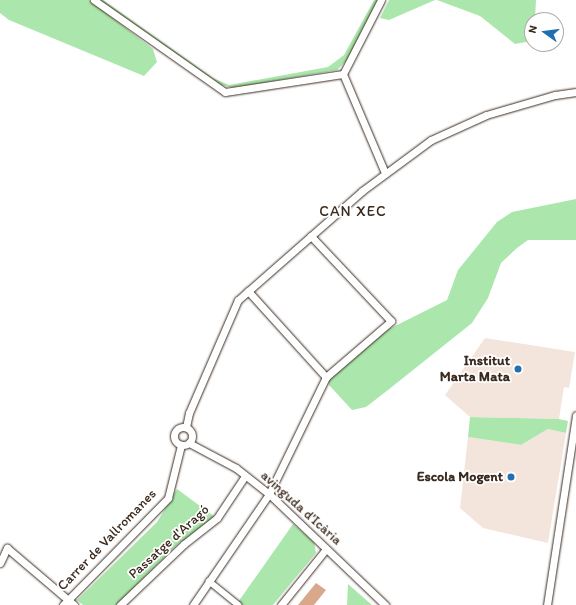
<!DOCTYPE html>
<html>
<head>
<meta charset="utf-8">
<style>
  body { margin:0 }
  #map { position:relative; width:576px; height:605px; overflow:hidden; background:#fff; font-family:Itim,sans-serif }
  div>[style] { position:absolute }
  .built>* { inset:0; background:#f4e5dc }
  .green>* { inset:0; background:#abe7ad }
  .building>* { inset:0; background:#d9a88b }
  .roads { filter:drop-shadow(0 0 1px #3b2a1e) drop-shadow(0 0 1px #3b2a1e) }
  .pedestrian>* { height:5.5px; margin:-2.75px; padding:0 2.75px; transform-origin:2.75px; border-radius:2.75px; background:#fff }
  .minor>* { height:7px; margin:-3.5px; padding:0 3.5px; transform-origin:3.5px; border-radius:3.5px; background:#fff }
  .minor>.ring { margin:-3.5px; padding:0; box-sizing:content-box; background:none; border:7px solid #fff; border-radius:50% }
  .dots>* { width:11px; height:11px; translate:-50% -50%; box-sizing:border-box; border:2px solid #fff; border-radius:50% }
  span { translate:-50% -50%; white-space:nowrap; text-align:center; line-height:1.15; -webkit-text-stroke:3.5px #fff; paint-order:stroke }
  .poi-label { font-size:14px; color:#3b2a1e; font-weight:700 }
  .right { translate:-100% -50%; text-align:right }
  .street-label { font-size:14px; color:#3b2a1e }
  .neighbourhood-label { font-size:15px; color:#3b2a1e; letter-spacing:1px }
  .north { position:absolute; left:524px; top:12px; width:40px; height:40px; box-sizing:border-box; background:#fff; border:1px solid #b1aaa5; border-radius:50%; rotate:284deg; font-size:11px; font-weight:700; line-height:16px; text-align:center; color:#3b2a1e }
  .north::after { content:''; display:block; margin:auto; width:14px; height:18px; background:#1f6fb2; clip-path:polygon(50% 0,100% 100%,50% 72%,0 100%) }
</style>
</head>
<body>
<div id="map">
  <div class="built">
    <i style="clip-path:polygon(485px 338px,575px 352px,569px 388px,564px 387px,559px 419px,470px 417px,445px 395px)"></i>
    <i style="clip-path:polygon(548px 429px,566px 433px,548px 543px,483px 528px,460px 508px,468px 437px,521px 445px)"></i>
  </div>
  <div class="green">
    <i style="clip-path:polygon(0 0,89px 0,153px 49px,157px 62px,144px 76px,9px 20px,0 13px)"></i>
    <i style="clip-path:polygon(97px 0,103px 0,213px 78px,229px 85px,328px 67px,344px 55px,374px 0,378px 0,350px 57px,337px 70px,234px 88px,217px 84px)"></i>
    <i style="clip-path:polygon(389px 0,435px 0,389px 20px,380px 18px)"></i>
    <i style="clip-path:polygon(437px 0,536px 0,535px 20px,532px 20px,532px 41px,515px 44px,480px 16px)"></i>
    <i style="clip-path:polygon(576px 199px,576px 240px,528px 240px,517px 248px,501px 263px,488px 298px,472px 323px,388px 390px,366px 407px,352px 410px,329px 385px,327px 378px,389px 329px,447px 300px,458px 270px,497px 222px,512px 212px)"></i>
    <i style="clip-path:polygon(470px 417px,559px 419px,568px 421px,566px 433px,548px 429px,521px 445px,468px 437px)"></i>
    <i style="clip-path:polygon(177px 489px,215px 517px,187px 542px,180px 542px,116px 605px,83px 605px,77px 600px,157px 522px)"></i>
    <i style="clip-path:polygon(293px 524px,314px 542px,316px 553px,273px 605px,236px 605px)"></i>
    <i style="clip-path:polygon(348px 584px,372px 605px,347px 605px)"></i>
  </div>
  <div class="building">
    <i style="clip-path:polygon(316px 583px,326px 590px,314px 605px,298px 605px)"></i>
  </div>
  <div class="roads">
    <div class="pedestrian">
      <i style="left:209px;top:581px;width:38px;rotate:39deg"></i>
    </div>
    <div class="minor">
      <i style="left:94px;top:0;width:160px;rotate:35.1deg"></i>
      <i style="left:225px;top:92px;width:119px;rotate:-8.7deg"></i>
      <i style="left:343px;top:74px;width:108px;rotate:67deg"></i>
      <i style="left:343px;top:74px;width:83px;rotate:-62.8deg"></i>
      <i style="left:248px;top:291px;width:116px;rotate:47.8deg"></i>
      <i class="ring" style="left:174px;top:427px;width:11px;height:11px"></i>
      <i style="left:186px;top:427px;width:14px;rotate:-78deg"></i>
      <i style="left:189px;top:413px;width:123px;rotate:-66.6deg"></i>
      <i style="left:238px;top:300px;width:165px;rotate:-41.3deg"></i>
      <i style="left:362px;top:191px;width:86px;rotate:-36.5deg"></i>
      <i style="left:431px;top:140px;width:60px;rotate:-24.4deg"></i>
      <i style="left:486px;top:115px;width:72px;rotate:-16.2deg"></i>
      <i style="left:555px;top:95px;width:21px;rotate:-8deg"></i>
      <i style="left:189px;top:443px;width:53px;rotate:28deg"></i>
      <i style="left:236px;top:468px;width:42px;rotate:38.2deg"></i>
      <i style="left:269px;top:494px;width:161px;rotate:43.7deg"></i>
      <i style="left:0;top:563px;width:17px;rotate:-65deg"></i>
      <i style="left:7px;top:548px;width:88px;rotate:40.4deg"></i>
      <i style="left:63px;top:605px;width:150px;rotate:-45.5deg"></i>
      <i style="left:168px;top:498px;width:55px;rotate:-76.2deg"></i>
      <i style="left:120px;top:605px;width:88px;rotate:-43.6deg"></i>
      <i style="left:184px;top:544px;width:42px;rotate:-38.2deg"></i>
      <i style="left:217px;top:518px;width:50px;rotate:-56.3deg"></i>
      <i style="left:193px;top:605px;width:135px;rotate:-55.6deg"></i>
      <i style="left:269px;top:494px;width:130px;rotate:-64deg"></i>
      <i style="left:326px;top:377px;width:86px;rotate:-40.7deg"></i>
      <i style="left:391px;top:321px;width:117px;rotate:-133.3deg"></i>
      <i style="left:281px;top:605px;width:72px;rotate:-51.2deg"></i>
      <i style="left:547px;top:605px;width:192px;rotate:-81.3deg"></i>
    </div>
  </div>
  <div class="dots">
    <i style="left:518px;top:369px;background:#1f6fb2"></i>
    <i style="left:511px;top:477px;background:#1f6fb2"></i>
  </div>
  <div class="poi-label">
    <span class="right" style="left:510px;top:369px">Institut<br>Marta Mata</span>
    <span class="right" style="left:503px;top:477px">Escola Mogent</span>
  </div>
  <div class="street-label">
    <span style="left:301px;top:508px;rotate:42deg">avinguda d'Icària</span>
    <span style="left:107px;top:540px;rotate:-46deg">Carrer de Vallromanes</span>
    <span style="left:169px;top:542px;rotate:-42deg">Passatge d'Aragó</span>
  </div>
  <div class="neighbourhood-label">
    <span style="left:353px;top:212px">CAN XEC</span>
  </div>
  <div class="north">N</div>
</div>
</body>
</html>
